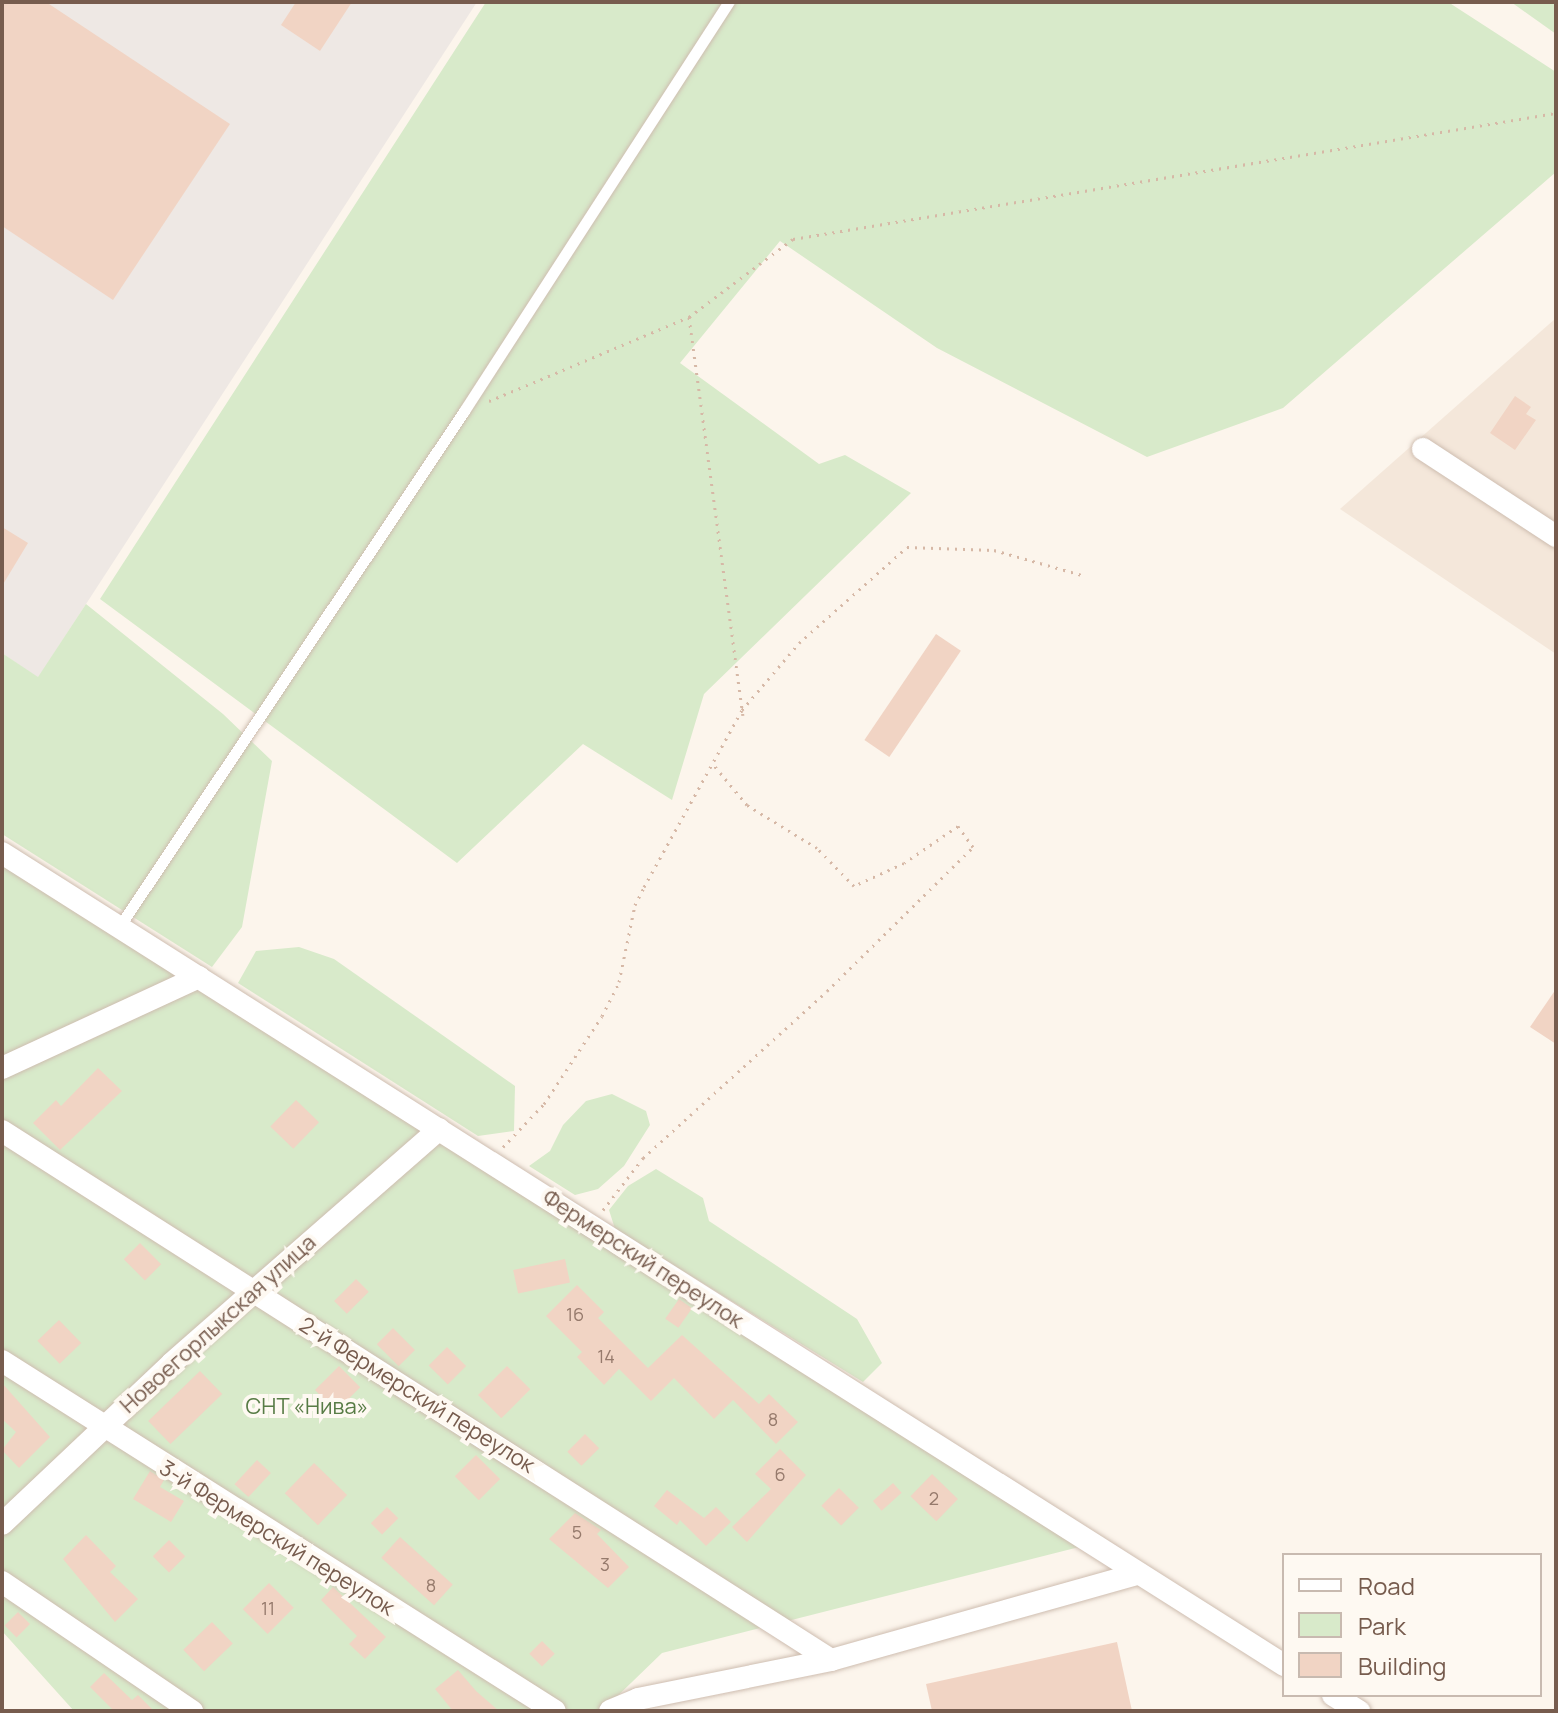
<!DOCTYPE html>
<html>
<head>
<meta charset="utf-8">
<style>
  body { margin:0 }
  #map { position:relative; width:1558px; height:1713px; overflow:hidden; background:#fcf5ec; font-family:Manrope,sans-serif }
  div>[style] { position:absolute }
  .residential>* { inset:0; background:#f4e7da }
  .industrial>* { inset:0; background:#eee8e4 }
  .green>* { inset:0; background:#d8eaca }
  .building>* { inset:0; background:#f1d4c4; transform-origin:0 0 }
  .path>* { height:3px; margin-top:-1.5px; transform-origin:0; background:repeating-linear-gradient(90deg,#d6b8a6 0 2px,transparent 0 8px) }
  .roads { filter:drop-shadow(0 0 2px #cebdb0) drop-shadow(0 0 2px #cebdb0) }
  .service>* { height:11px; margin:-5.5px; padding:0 5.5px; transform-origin:5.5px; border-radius:5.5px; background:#fff }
  .minor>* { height:22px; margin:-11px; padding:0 11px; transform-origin:11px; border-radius:11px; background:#fff }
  span { translate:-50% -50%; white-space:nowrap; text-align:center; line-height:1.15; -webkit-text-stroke:8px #fef9f2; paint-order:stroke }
  .number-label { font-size:18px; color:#967a6c }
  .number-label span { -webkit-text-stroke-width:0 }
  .street-label { font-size:22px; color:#775c4e }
  .park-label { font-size:22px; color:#587c46 }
  .frame { position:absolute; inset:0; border:4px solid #775c4e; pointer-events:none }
  .legend { position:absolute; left:1282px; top:1553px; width:260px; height:144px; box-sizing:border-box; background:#fef9f2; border:2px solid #c8bab0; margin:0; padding:10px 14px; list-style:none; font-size:24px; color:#775c4e }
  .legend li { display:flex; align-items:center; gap:16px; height:40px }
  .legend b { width:40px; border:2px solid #c8bab0 }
</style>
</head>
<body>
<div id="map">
  <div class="residential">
    <i style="clip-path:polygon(1556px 318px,1556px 654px,1340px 509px)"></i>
  </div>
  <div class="industrial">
    <i style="clip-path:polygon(2px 2px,477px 2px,38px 678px,2px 653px)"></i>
  </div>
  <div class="green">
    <i style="clip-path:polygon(486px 2px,1448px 2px,1556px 72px,1556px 172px,1283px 408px,1147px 457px,937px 348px,780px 241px,680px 363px,819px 464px,845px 455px,911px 493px,704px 694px,672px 800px,583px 744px,457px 863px,100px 599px)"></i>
    <i style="clip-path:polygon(1511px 2px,1556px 2px,1556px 34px)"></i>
    <i style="clip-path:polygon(86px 604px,223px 714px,272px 761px,242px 927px,212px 967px,2px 834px,2px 653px,38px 677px)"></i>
    <i style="clip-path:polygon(2px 854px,1091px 1544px,662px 1653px,602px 1711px,74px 1711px,2px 1631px)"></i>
    <i style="clip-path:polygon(299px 947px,334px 959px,515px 1086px,514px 1131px,478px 1136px,238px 983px,256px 951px)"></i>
    <i style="clip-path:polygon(612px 1094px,646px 1111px,650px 1125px,624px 1166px,598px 1189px,575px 1195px,529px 1166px,550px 1151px,563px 1125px,586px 1101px)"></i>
    <i style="clip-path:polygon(656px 1169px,703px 1198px,709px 1221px,857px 1319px,882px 1363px,863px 1382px,615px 1229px,609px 1210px,628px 1186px)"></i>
  </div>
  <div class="building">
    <i style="clip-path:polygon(2px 2px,46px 2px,230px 124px,113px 300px,2px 226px)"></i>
    <i style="clip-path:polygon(296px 2px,352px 2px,320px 51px,281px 25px)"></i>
    <i style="clip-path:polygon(1515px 396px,1531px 407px,1526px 414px,1536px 420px,1515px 450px,1490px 433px)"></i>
    <i style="clip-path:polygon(2px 527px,28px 543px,2px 586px)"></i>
    <i style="left:936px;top:634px;width:30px;height:128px;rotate:34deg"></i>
    <i style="clip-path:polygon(1556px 989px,1556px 1044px,1530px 1027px)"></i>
    <i style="clip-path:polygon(98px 1068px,122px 1091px,60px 1150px,33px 1123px,56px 1100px,61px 1106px)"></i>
    <i style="left:296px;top:1100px;width:32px;height:37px;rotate:44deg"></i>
    <i style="left:140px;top:1243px;width:30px;height:23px;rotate:45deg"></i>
    <i style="left:565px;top:1259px;width:24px;height:53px;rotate:78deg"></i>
    <i style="left:356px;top:1279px;width:18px;height:31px;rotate:45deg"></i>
    <i style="clip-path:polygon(577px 1285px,604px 1312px,598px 1318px,648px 1368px,682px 1335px,759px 1404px,769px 1394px,798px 1422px,776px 1444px,733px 1400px,714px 1419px,674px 1378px,651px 1401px,619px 1369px,604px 1385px,577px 1357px,582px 1352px,546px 1316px)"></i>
    <i style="left:679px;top:1299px;width:16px;height:24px;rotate:35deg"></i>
    <i style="left:59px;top:1320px;width:32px;height:30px;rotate:46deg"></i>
    <i style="left:393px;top:1328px;width:31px;height:23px;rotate:45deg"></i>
    <i style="left:447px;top:1347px;width:27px;height:26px;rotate:45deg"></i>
    <i style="left:339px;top:1366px;width:30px;height:34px;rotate:45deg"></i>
    <i style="left:507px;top:1366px;width:33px;height:41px;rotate:45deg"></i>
    <i style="left:200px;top:1371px;width:32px;height:72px;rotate:46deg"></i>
    <i style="clip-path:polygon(2px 1383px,50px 1437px,19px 1468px,2px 1450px,16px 1432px,2px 1419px)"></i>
    <i style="left:585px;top:1434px;width:20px;height:25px;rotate:45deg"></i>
    <i style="clip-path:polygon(780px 1449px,806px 1475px,747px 1542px,732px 1527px,771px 1489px,755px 1474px)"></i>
    <i style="left:476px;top:1455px;width:34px;height:30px;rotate:45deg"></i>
    <i style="left:257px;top:1460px;width:19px;height:33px;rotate:43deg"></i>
    <i style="left:314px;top:1463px;width:46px;height:42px;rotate:44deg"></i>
    <i style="clip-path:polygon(150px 1471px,164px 1480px,160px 1487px,184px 1501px,171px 1522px,133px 1499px)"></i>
    <i style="left:932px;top:1474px;width:36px;height:31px;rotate:44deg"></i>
    <i style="left:893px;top:1483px;width:13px;height:27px;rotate:48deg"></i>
    <i style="left:839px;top:1488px;width:28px;height:25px;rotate:45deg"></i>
    <i style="clip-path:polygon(667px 1490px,704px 1518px,716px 1507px,731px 1522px,706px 1546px,680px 1520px,677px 1525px,654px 1506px)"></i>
    <i style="left:387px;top:1507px;width:16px;height:23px;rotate:45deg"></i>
    <i style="clip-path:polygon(575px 1513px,601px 1530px,597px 1534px,629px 1567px,608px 1588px,549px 1539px)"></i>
    <i style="clip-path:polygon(86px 1535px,116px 1566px,110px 1572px,138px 1599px,115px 1622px,63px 1559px)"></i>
    <i style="left:400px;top:1537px;width:71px;height:28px;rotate:42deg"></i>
    <i style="left:169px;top:1540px;width:23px;height:23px;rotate:45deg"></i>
    <i style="left:269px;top:1583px;width:35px;height:37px;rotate:45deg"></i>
    <i style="clip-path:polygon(333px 1587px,386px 1637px,365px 1659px,349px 1644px,357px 1636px,321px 1600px)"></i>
    <i style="left:18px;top:1612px;width:17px;height:19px;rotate:45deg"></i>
    <i style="left:212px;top:1622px;width:30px;height:40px;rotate:46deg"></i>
    <i style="left:542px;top:1641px;width:18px;height:18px;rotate:45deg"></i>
    <i style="clip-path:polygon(1117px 1642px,1132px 1711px,932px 1711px,926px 1684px)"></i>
    <i style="clip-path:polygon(458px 1670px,476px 1691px,499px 1711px,453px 1711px,435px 1689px)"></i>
    <i style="clip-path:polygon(104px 1673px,132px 1700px,138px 1695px,154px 1711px,114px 1711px,90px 1687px)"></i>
  </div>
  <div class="path">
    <i style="left:689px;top:317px;width:402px;rotate:82.3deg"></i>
    <i style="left:489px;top:401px;width:217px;rotate:-22.8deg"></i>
    <i style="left:689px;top:317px;width:130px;rotate:-36.9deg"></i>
    <i style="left:793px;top:239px;width:773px;rotate:-9.38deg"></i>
    <i style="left:503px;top:1147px;width:59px;rotate:-46.4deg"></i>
    <i style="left:544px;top:1104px;width:105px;rotate:-56.6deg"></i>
    <i style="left:602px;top:1016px;width:38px;rotate:-63deg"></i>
    <i style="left:619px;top:982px;width:79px;rotate:-78.3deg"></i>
    <i style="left:635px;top:905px;width:20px;rotate:-63deg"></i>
    <i style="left:644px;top:887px;width:202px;rotate:-61deg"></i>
    <i style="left:742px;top:710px;width:88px;rotate:-49.6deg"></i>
    <i style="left:799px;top:643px;width:144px;rotate:-41.6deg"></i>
    <i style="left:907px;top:547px;width:87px;rotate:2deg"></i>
    <i style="left:994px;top:550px;width:95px;rotate:15.9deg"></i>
    <i style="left:603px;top:1210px;width:66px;rotate:-52.4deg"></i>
    <i style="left:643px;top:1158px;width:248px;rotate:-42.2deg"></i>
    <i style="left:827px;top:991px;width:205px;rotate:-44.6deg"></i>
    <i style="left:973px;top:847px;width:26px;rotate:-126deg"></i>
    <i style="left:958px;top:826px;width:65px;rotate:145.6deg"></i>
    <i style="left:904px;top:863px;width:55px;rotate:155.3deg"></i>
    <i style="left:854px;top:886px;width:53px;rotate:-134.2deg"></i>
    <i style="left:817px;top:848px;width:82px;rotate:-148.4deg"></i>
    <i style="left:747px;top:805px;width:53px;rotate:-129.7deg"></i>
  </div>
  <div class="roads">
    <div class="service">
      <i style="left:119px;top:927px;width:621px;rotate:-56.23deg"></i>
      <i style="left:464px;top:411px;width:487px;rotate:-57.1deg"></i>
    </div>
    <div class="minor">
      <i style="left:1423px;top:449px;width:159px;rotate:33.2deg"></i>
      <i style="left:2px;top:853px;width:1518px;rotate:32.35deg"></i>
      <i style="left:2px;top:1068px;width:217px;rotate:-24.8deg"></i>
      <i style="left:2px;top:1131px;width:983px;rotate:32.54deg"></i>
      <i style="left:2px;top:1361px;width:654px;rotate:32.33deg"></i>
      <i style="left:2px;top:1524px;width:234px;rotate:-43.4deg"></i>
      <i style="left:172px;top:1363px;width:355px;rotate:-41.2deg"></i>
      <i style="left:2px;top:1582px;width:230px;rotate:34.2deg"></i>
      <i style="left:1333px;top:1695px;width:31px;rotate:32deg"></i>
      <i style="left:610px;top:1711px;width:30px;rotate:-23deg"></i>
      <i style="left:638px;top:1699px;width:197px;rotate:-11.4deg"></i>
      <i style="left:831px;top:1660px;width:317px;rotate:-15.7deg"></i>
    </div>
  </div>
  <div class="number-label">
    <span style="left:575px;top:1314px">16</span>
    <span style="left:606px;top:1356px">14</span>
    <span style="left:773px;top:1419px">8</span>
    <span style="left:780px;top:1474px">6</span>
    <span style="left:934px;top:1498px">2</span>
    <span style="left:577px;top:1532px">5</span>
    <span style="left:605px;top:1564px">3</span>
    <span style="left:431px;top:1585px">8</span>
    <span style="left:268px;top:1608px">11</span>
  </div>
  <div class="street-label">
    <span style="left:643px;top:1259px;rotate:33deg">Фермерский переулок</span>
    <span style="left:218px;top:1324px;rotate:-42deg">Новоегорлыкская улица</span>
    <span style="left:417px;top:1395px;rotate:32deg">2-й Фермерский переулок</span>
    <span style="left:277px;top:1538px;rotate:32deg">3-й Фермерский переулок</span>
  </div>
  <div class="park-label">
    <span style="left:307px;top:1407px">СНТ «Нива»</span>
  </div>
  <div class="frame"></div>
  <ul class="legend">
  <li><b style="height:10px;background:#fff"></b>Road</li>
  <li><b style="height:22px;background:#d8eaca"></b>Park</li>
  <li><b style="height:22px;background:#f1d4c4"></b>Building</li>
  </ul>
</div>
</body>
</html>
